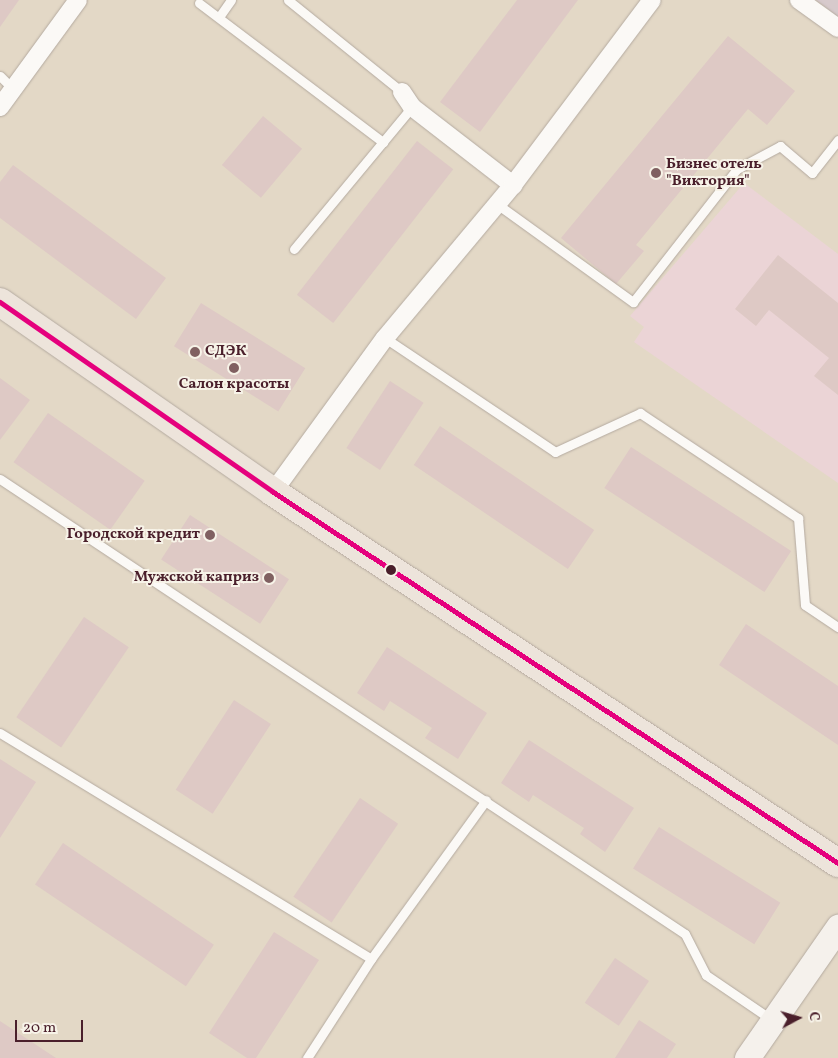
<!DOCTYPE html>
<html>
<head>
<meta charset="utf-8">
<style>
  body { margin:0 }
  #map { position:relative; width:838px; height:1058px; overflow:hidden; background:#e3d8c6; font-family:Vollkorn,serif }
  div>[style] { position:absolute }
  .built>* { inset:0; background:#ebd4d6 }
  .industrial>* { inset:0; background:#d7cacc }
  .building>* { inset:0; background:#dec9c5; transform-origin:0 0 }
  .roads { filter:drop-shadow(0 0 1px #b4aaa0) drop-shadow(0 0 1px #b4aaa0) }
  .service>* { height:9px; margin:-4.5px; padding:0 4.5px; transform-origin:4.5px; border-radius:4.5px; background:#fbf9f6 }
  .minor>* { height:18px; margin:-9px; padding:0 9px; transform-origin:9px; border-radius:9px; background:#fbf9f6 }
  .secondary>* { height:25px; margin:-12.5px; padding:0 12.5px; transform-origin:12.5px; border-radius:12.5px; background:#f5f1ec }
  .primary>* { height:28px; margin:-14px; padding:0 14px; transform-origin:14px; border-radius:14px; background:#ede4db }
  .bus-1>* { height:5px; margin:-2.5px; padding:0 2.5px; transform-origin:2.5px; border-radius:2.5px; background:#e5007d }
  .dots>* { width:14px; height:14px; translate:-50% -50%; box-sizing:border-box; border:2px solid #f7f3e8; border-radius:50% }
  span { translate:-50% -50%; white-space:nowrap; text-align:center; line-height:1.15; -webkit-text-stroke:4px #f7f3e8; paint-order:stroke }
  .poi-label { font-size:15px; color:#4a1f2b; font-weight:700 }
  .left { translate:0 -50%; text-align:left }
  .right { translate:-100% -50%; text-align:right }
  .north { position:absolute; left:773px; top:993px; width:50px; height:50px; -webkit-text-stroke:4px #f7f3e8; paint-order:stroke; rotate:84deg; font-size:14px; font-weight:700; line-height:20px; text-align:center; color:#4a1f2b }
  .north::after { content:''; display:block; margin:auto; width:18px; height:22px; background:#4a1f2b; clip-path:polygon(50% 0,100% 100%,50% 72%,0 100%) }
  .scale { position:absolute; left:15px; top:1020px; width:68px; height:22px; box-sizing:border-box; border:2px solid #4a1f2b; border-top:0; padding-left:6px; font-size:15px; line-height:18px; white-space:nowrap; color:#4a1f2b; -webkit-text-stroke:4px #f7f3e8; paint-order:stroke }
</style>
</head>
<body>
<div id="map">
  <div class="built">
    <i style="clip-path:polygon(744px 183px,838px 254px,838px 483px,634px 342px,644px 327px,630px 316px)"></i>
  </div>
  <div class="industrial">
    <i style="clip-path:polygon(816px 0,838px 0,838px 17px)"></i>
  </div>
  <div class="building">
    <i style="clip-path:polygon(0 0,19px 0,0 27px)"></i>
    <i style="clip-path:polygon(517px 0,578px 0,480px 132px,440px 102px)"></i>
    <i style="clip-path:polygon(728px 36px,795px 91px,767px 125px,748px 109px,636px 245px,644px 251px,616px 284px,561px 238px)"></i>
    <i style="left:263px;top:116px;width:51px;height:64px;rotate:40deg"></i>
    <i style="left:417px;top:141px;width:46px;height:195px;rotate:38deg"></i>
    <i style="clip-path:polygon(13px 165px,166px 278px,136px 319px,0 218px,0 182px)"></i>
    <i style="clip-path:polygon(778px 255px,838px 303px,838px 395px,814px 376px,829px 358px,769px 310px,756px 326px,735px 309px)"></i>
    <i style="left:201px;top:303px;width:123px;height:51px;rotate:32deg"></i>
    <i style="clip-path:polygon(0 378px,30px 400px,0 440px)"></i>
    <i style="left:390px;top:381px;width:40px;height:80px;rotate:33deg"></i>
    <i style="left:48px;top:413px;width:118px;height:60px;rotate:35deg"></i>
    <i style="left:440px;top:426px;width:186px;height:47px;rotate:34deg"></i>
    <i style="left:631px;top:447px;width:191px;height:49px;rotate:33deg"></i>
    <i style="left:190px;top:515px;width:118px;height:53px;rotate:33deg"></i>
    <i style="left:84px;top:617px;width:54px;height:121px;rotate:34deg"></i>
    <i style="clip-path:polygon(746px 624px,838px 686px,838px 745px,719px 665px)"></i>
    <i style="clip-path:polygon(387px 647px,487px 713px,458px 759px,425px 738px,432px 728px,390px 701px,384px 711px,357px 693px)"></i>
    <i style="left:234px;top:700px;width:44px;height:107px;rotate:33deg"></i>
    <i style="clip-path:polygon(529px 740px,634px 808px,605px 852px,580px 834px,584px 828px,533px 795px,529px 802px,501px 783px)"></i>
    <i style="clip-path:polygon(0 759px,36px 782px,0 838px)"></i>
    <i style="left:360px;top:798px;width:46px;height:119px;rotate:34deg"></i>
    <i style="left:659px;top:827px;width:143px;height:49px;rotate:32deg"></i>
    <i style="left:63px;top:843px;width:182px;height:50px;rotate:34deg"></i>
    <i style="clip-path:polygon(274px 932px,319px 960px,256px 1058px,247px 1058px,209px 1033px)"></i>
    <i style="left:615px;top:958px;width:41px;height:54px;rotate:34deg"></i>
    <i style="clip-path:polygon(639px 1020px,676px 1044px,667px 1058px,615px 1058px)"></i>
    <i style="clip-path:polygon(0 1021px,56px 1058px,0 1058px)"></i>
  </div>
  <div class="roads">
    <div class="service">
      <i style="left:288px;top:0;width:146px;rotate:38.9deg"></i>
      <i style="left:199px;top:3px;width:231px;rotate:37.1deg"></i>
      <i style="left:219px;top:17px;width:21px;rotate:-55deg"></i>
      <i style="left:0;top:76px;width:20px;rotate:45deg"></i>
      <i style="left:497px;top:204px;width:168px;rotate:35.8deg"></i>
      <i style="left:633px;top:302px;width:169px;rotate:-52deg"></i>
      <i style="left:737px;top:169px;width:49px;rotate:-28.1deg"></i>
      <i style="left:780px;top:146px;width:42px;rotate:40.2deg"></i>
      <i style="left:812px;top:173px;width:42px;rotate:-51.8deg"></i>
      <i style="left:294px;top:249px;width:185px;rotate:-50.3deg"></i>
      <i style="left:385px;top:338px;width:205px;rotate:33.8deg"></i>
      <i style="left:555px;top:452px;width:94px;rotate:-24.6deg"></i>
      <i style="left:640px;top:413px;width:190px;rotate:33.6deg"></i>
      <i style="left:798px;top:518px;width:87px;rotate:85.4deg"></i>
      <i style="left:805px;top:605px;width:40px;rotate:34deg"></i>
      <i style="left:0;top:479px;width:822px;rotate:33.59deg"></i>
      <i style="left:685px;top:934px;width:46px;rotate:62.9deg"></i>
      <i style="left:706px;top:975px;width:80px;rotate:34.3deg"></i>
      <i style="left:0;top:733px;width:434px;rotate:31.3deg"></i>
      <i style="left:307px;top:1058px;width:118px;rotate:-57.1deg"></i>
      <i style="left:371px;top:959px;width:196px;rotate:-54.1deg"></i>
    </div>
    <div class="minor">
      <i style="left:799px;top:0;width:48px;rotate:35.7deg"></i>
      <i style="left:402px;top:92px;width:18px;rotate:56deg"></i>
      <i style="left:412px;top:107px;width:128px;rotate:37.7deg"></i>
      <i style="left:0;top:107px;width:132px;rotate:-53.9deg"></i>
      <i style="left:273px;top:492px;width:190px;rotate:-54deg"></i>
      <i style="left:385px;top:338px;width:199px;rotate:-50.1deg"></i>
      <i style="left:513px;top:185px;width:231px;rotate:-53.1deg"></i>
    </div>
    <div class="secondary">
      <i style="left:747px;top:1058px;width:160px;rotate:-55.2deg"></i>
    </div>
    <div class="primary">
      <i style="left:0;top:302px;width:333px;rotate:34.8deg"></i>
      <i style="left:273px;top:492px;width:676px;rotate:33.29deg"></i>
    </div>
  </div>
  <div class="bus-1">
    <i style="left:0;top:302px;width:333px;rotate:34.8deg"></i>
    <i style="left:273px;top:492px;width:676px;rotate:33.29deg"></i>
  </div>
  <div class="dots">
    <i style="left:656px;top:173px;background:#806061"></i>
    <i style="left:195px;top:352px;background:#806061"></i>
    <i style="left:234px;top:368px;background:#806061"></i>
    <i style="left:210px;top:535px;background:#806061"></i>
    <i style="left:391px;top:570px;background:#4a1f2b"></i>
    <i style="left:269px;top:578px;background:#806061"></i>
  </div>
  <div class="poi-label">
    <span class="left" style="left:666px;top:173px">Бизнес отель<br>"Виктория"</span>
    <span class="left" style="left:205px;top:352px">СДЭК</span>
    <span style="left:234px;top:385px">Салон красоты</span>
    <span class="right" style="left:200px;top:535px">Городской кредит</span>
    <span class="right" style="left:259px;top:578px">Мужской каприз</span>
  </div>
  <div class="north">С</div>
  <div class="scale">20 m</div>
</div>
</body>
</html>
